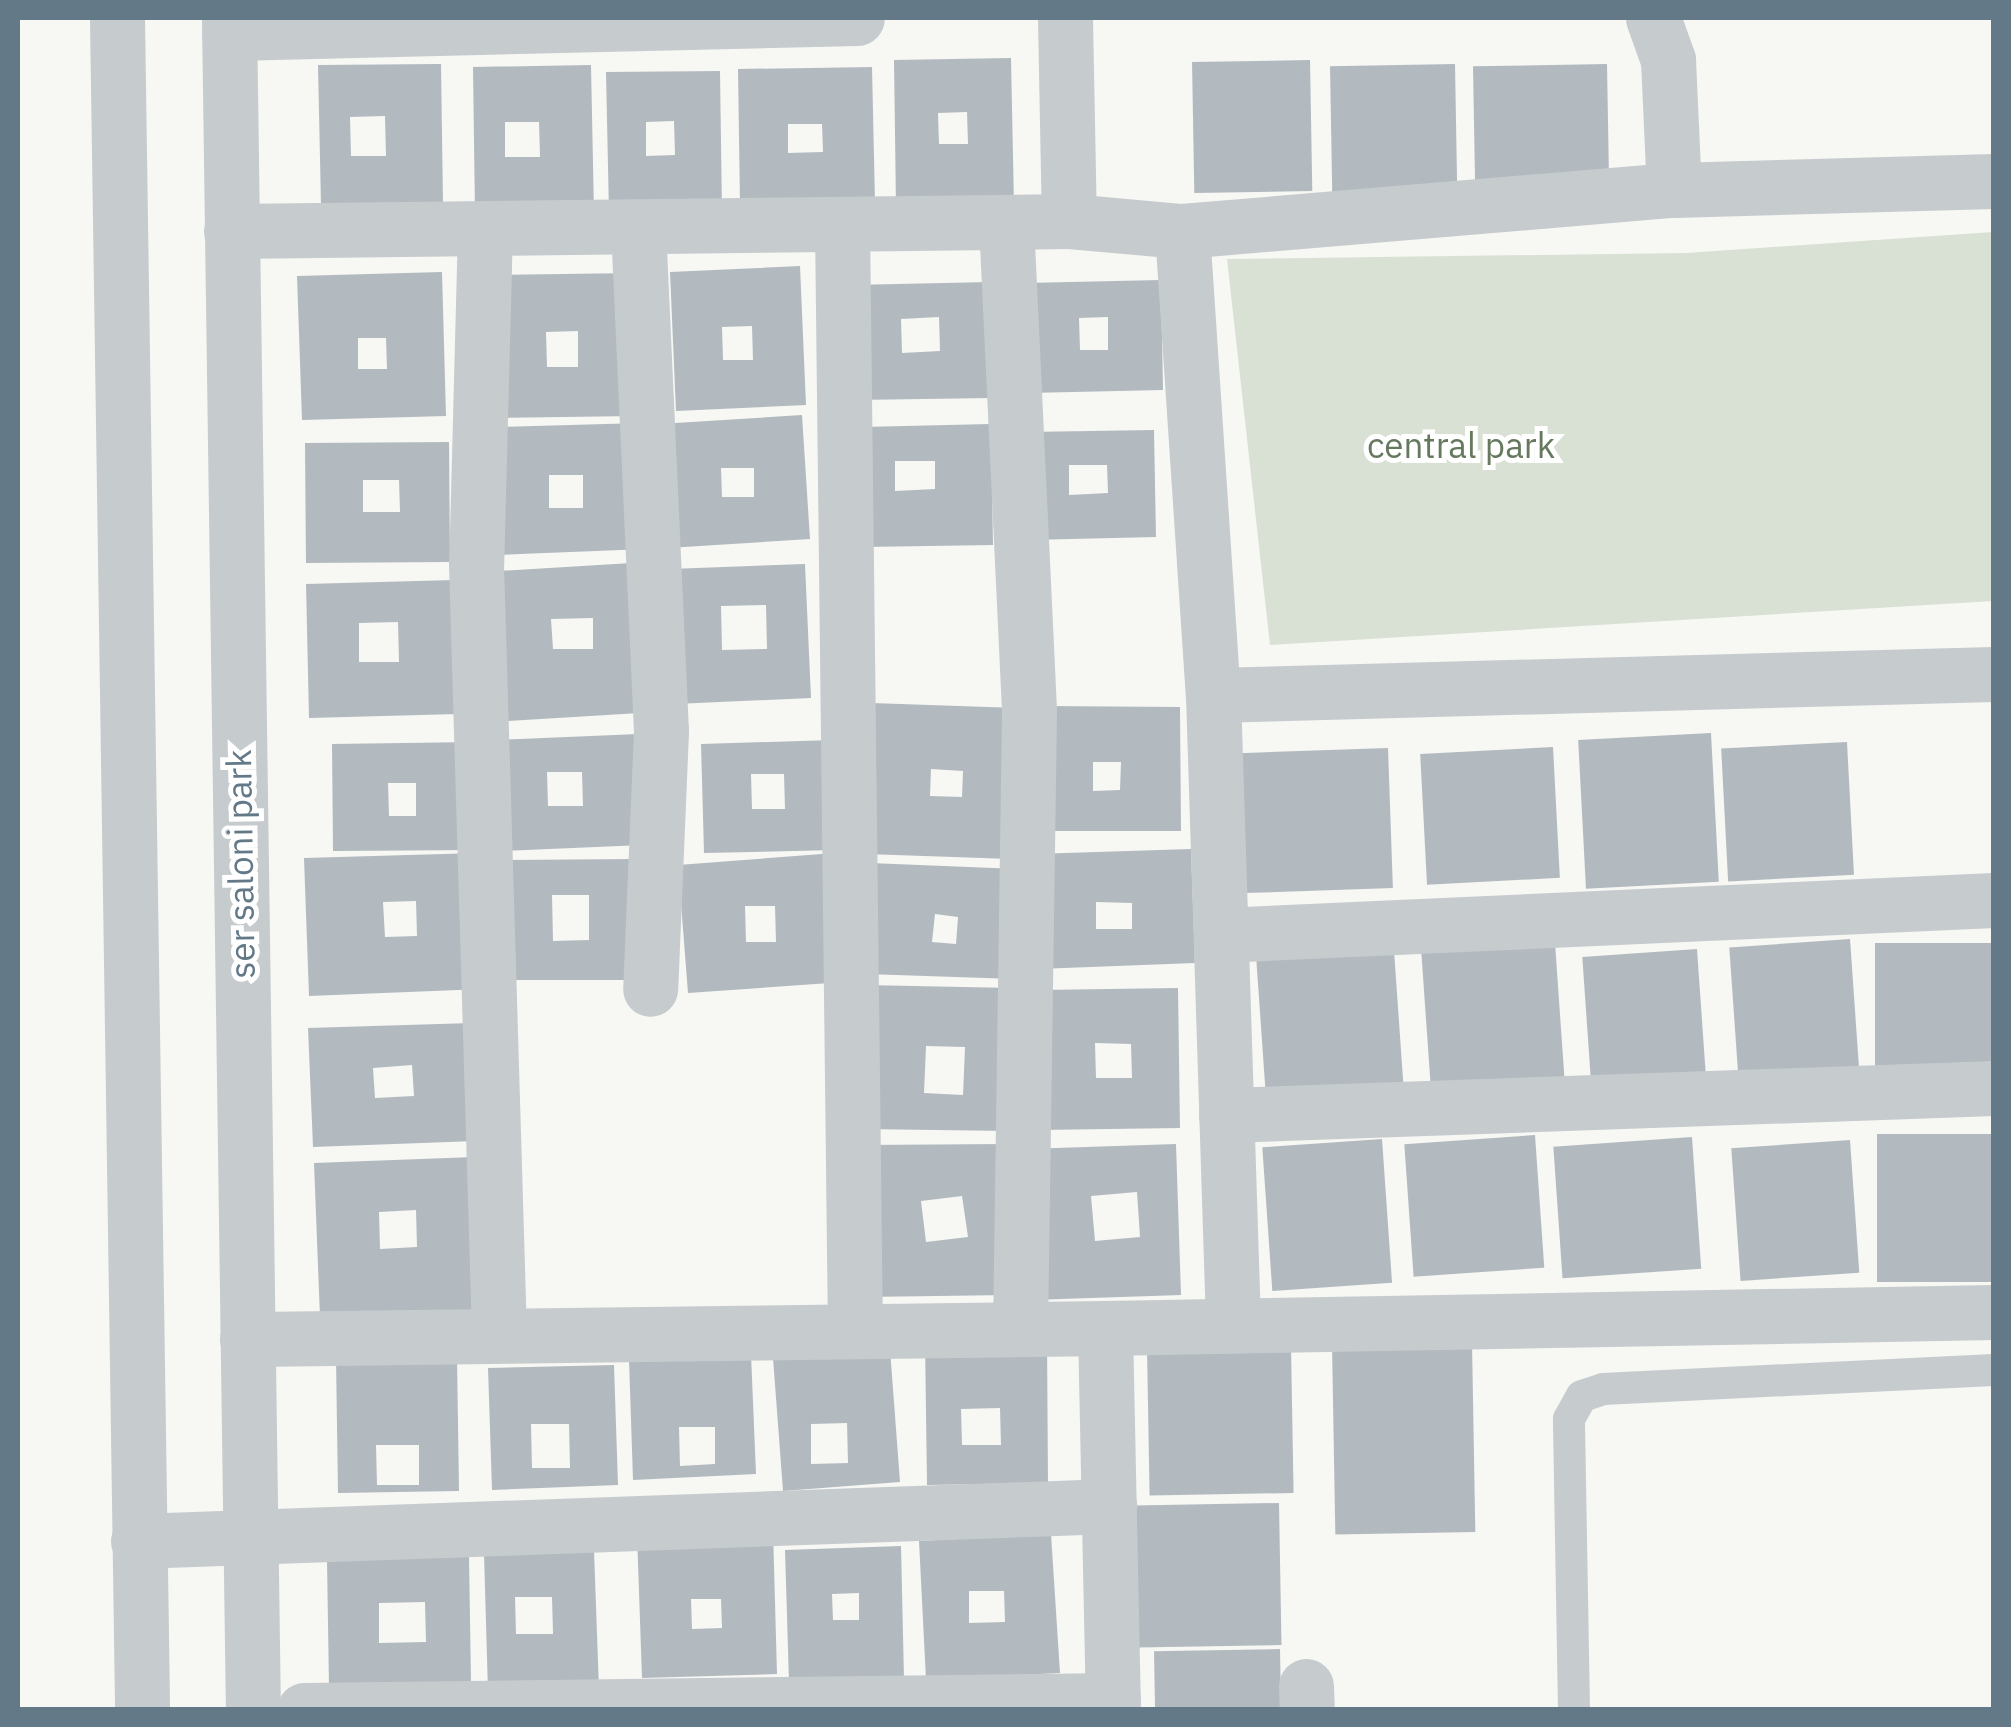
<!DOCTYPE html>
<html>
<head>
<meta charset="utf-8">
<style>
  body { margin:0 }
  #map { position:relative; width:2011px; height:1727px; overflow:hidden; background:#f7f7f4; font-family:"IBM Plex Sans",sans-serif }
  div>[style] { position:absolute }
  .green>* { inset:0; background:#d9e0d4 }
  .building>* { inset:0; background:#b2babf; transform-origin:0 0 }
  .service>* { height:32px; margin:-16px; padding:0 16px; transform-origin:16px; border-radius:16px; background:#c6cbce }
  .minor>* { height:55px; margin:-27.5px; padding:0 27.5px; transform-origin:27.5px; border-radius:27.5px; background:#c6cbce }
  .tertiary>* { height:55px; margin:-27.5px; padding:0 27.5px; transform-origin:27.5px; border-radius:27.5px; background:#c6cbce }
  span { translate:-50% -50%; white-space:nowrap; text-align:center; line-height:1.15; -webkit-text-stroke:10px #fff; paint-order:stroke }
  .park-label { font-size:35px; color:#66795f }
  .street-label { font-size:35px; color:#637988 }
  .frame { position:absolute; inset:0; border:20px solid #637988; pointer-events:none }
</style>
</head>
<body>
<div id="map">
  <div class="green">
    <i style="clip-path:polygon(1993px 232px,1993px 601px,1270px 645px,1227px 259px,1687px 253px)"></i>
  </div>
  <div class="building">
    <i style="clip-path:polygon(evenodd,1011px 58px,1014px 206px,896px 208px,894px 60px,1011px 58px,967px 112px,968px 144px,939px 144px,938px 113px,967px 112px)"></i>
    <i style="left:1310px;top:60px;width:131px;height:118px;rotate:89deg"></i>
    <i style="clip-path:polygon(evenodd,441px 64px,443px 204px,321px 206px,318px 65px,441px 64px,385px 116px,386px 156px,351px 156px,350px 117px,385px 116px)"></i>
    <i style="left:1455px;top:64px;width:131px;height:125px;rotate:89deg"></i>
    <i style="left:1607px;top:64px;width:130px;height:134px;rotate:89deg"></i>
    <i style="clip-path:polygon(evenodd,591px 65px,594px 213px,475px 215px,473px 67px,591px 65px,505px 122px,539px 122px,540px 157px,505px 157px,505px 122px)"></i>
    <i style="clip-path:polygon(evenodd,872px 67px,875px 203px,740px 205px,738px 69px,872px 67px,788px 124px,822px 124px,823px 152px,788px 153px,788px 124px)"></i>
    <i style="clip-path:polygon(evenodd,720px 71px,722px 213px,609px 214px,606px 72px,720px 71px,674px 121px,675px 155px,646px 156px,646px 122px,674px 121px)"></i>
    <i style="clip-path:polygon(evenodd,800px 266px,806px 405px,676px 411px,670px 272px,800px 266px,752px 326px,753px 360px,723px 360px,722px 327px,752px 326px)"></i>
    <i style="clip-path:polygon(evenodd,442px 272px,446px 416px,302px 420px,297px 276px,442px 272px,358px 338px,386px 338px,387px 369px,358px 369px,358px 338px)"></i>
    <i style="clip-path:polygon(evenodd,635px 273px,637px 416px,499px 418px,497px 275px,635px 273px,578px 331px,578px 367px,547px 367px,546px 332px,578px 331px)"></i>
    <i style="clip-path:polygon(evenodd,1161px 280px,1163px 390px,1028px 393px,1025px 283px,1161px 280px,1108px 317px,1108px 350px,1080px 350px,1079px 318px,1108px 317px)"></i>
    <i style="clip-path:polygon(evenodd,990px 282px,992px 398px,854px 400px,851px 285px,990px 282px,939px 317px,940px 351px,902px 353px,901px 319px,939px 317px)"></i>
    <i style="clip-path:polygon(evenodd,802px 415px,810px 539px,668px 548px,659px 424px,802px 415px,721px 468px,754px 468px,754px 497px,722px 497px,721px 468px)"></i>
    <i style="clip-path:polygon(evenodd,641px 423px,646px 549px,498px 555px,495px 427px,641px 423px,549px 475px,583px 475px,583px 508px,549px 508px,549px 475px)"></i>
    <i style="clip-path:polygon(evenodd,991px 424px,993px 545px,863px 547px,861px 427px,991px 424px,895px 461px,935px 461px,935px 489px,895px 491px,895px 461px)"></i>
    <i style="clip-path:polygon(evenodd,1154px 430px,1156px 537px,1028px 540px,1026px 432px,1154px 430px,1069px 465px,1107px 465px,1108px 493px,1069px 495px,1069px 465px)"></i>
    <i style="clip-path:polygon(evenodd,449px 442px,450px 562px,306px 563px,305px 443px,449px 442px,363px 480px,399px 480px,400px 512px,363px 512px,363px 480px)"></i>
    <i style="clip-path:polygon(evenodd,648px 562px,656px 712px,490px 722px,481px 572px,648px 562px,593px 618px,593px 649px,553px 649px,551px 619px,593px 618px)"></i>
    <i style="clip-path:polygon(evenodd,805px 564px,811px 698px,675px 704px,670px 569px,805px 564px,766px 605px,767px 649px,722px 650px,721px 606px,766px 605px)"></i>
    <i style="clip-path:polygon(evenodd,454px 580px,458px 714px,309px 718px,306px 584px,454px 580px,398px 622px,399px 662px,359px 662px,359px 623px,398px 622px)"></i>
    <i style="clip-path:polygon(evenodd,871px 703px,1017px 708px,1011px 859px,866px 854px,871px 703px,931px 769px,963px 771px,962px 797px,930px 796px,931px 769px)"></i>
    <i style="clip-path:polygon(evenodd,1044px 706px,1180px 707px,1181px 831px,1043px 831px,1044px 706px,1093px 762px,1121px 762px,1120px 790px,1093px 791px,1093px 762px)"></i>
    <i style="left:1711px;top:733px;width:149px;height:133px;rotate:87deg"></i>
    <i style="clip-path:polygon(evenodd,638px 734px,643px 845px,499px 851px,495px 740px,638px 734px,547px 772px,582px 772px,583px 806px,548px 806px,547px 772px)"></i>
    <i style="clip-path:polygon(evenodd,833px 740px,835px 850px,704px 853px,701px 744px,833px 740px,751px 774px,784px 774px,785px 809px,752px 809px,751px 774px)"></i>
    <i style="clip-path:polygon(evenodd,475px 742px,477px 850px,333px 851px,332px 744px,475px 742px,388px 783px,416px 783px,416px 816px,389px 816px,388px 783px)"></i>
    <i style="left:1847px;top:742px;width:133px;height:126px;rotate:87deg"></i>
    <i style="left:1553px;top:747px;width:131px;height:133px;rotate:87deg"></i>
    <i style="left:1388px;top:748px;width:140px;height:149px;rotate:88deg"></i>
    <i style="clip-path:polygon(evenodd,1191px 849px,1195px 963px,1038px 969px,1034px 854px,1191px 849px,1096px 902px,1132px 903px,1132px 929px,1096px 929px,1096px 902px)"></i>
    <i style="clip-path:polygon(evenodd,478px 853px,483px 989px,309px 996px,304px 858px,478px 853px,416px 901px,417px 936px,385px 937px,383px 902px,416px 901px)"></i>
    <i style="clip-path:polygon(evenodd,835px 853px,844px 982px,688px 993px,678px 865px,835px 853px,745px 906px,775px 906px,776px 942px,746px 942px,745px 906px)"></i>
    <i style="clip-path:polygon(evenodd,634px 859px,634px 980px,493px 980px,493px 860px,634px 859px,552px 895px,589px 895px,589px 940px,553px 941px,552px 895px)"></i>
    <i style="clip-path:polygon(evenodd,870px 863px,1019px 869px,1015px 979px,866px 974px,870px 863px,935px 914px,958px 917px,956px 944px,932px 942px,935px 914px)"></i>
    <i style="left:1393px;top:936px;width:149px;height:138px;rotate:86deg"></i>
    <i style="left:1850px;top:939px;width:148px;height:121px;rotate:86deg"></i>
    <i style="left:1555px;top:943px;width:142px;height:134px;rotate:86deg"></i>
    <i style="left:1994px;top:943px;width:124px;height:119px;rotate:90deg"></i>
    <i style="left:1697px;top:949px;width:132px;height:115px;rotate:86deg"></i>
    <i style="clip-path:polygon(evenodd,864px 985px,1013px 988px,1010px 1131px,861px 1129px,864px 985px,926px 1046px,965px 1047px,963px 1095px,924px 1093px,926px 1046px)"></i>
    <i style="clip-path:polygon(evenodd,1178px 988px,1180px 1128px,1040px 1130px,1039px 990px,1178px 988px,1095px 1043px,1131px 1044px,1132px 1078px,1096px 1078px,1095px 1043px)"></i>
    <i style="clip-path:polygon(evenodd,472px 1023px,476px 1141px,313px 1147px,308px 1028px,472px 1023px,412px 1065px,414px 1096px,375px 1098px,373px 1068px,412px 1065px)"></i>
    <i style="left:1994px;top:1134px;width:148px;height:117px;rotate:90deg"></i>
    <i style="left:1535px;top:1135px;width:133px;height:131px;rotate:86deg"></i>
    <i style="left:1692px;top:1137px;width:132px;height:139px;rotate:86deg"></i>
    <i style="left:1382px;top:1139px;width:144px;height:120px;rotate:86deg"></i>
    <i style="left:1850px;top:1140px;width:133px;height:119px;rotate:86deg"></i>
    <i style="clip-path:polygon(evenodd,1006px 1144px,1009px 1295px,864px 1297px,861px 1145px,1006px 1144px,962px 1196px,968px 1237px,926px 1242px,921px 1201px,962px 1196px)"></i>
    <i style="clip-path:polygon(evenodd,1176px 1144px,1181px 1295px,1031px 1300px,1026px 1149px,1176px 1144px,1137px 1192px,1140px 1237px,1095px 1241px,1091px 1196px,1137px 1192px)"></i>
    <i style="clip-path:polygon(evenodd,474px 1157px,480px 1311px,320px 1317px,314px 1163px,474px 1157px,416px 1210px,417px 1247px,380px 1249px,379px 1212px,416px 1210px)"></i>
    <i style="clip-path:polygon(evenodd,1047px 1338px,1048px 1483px,927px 1485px,925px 1340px,1047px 1338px,1000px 1408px,1001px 1445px,962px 1445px,961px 1409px,1000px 1408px)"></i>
    <i style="left:1472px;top:1342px;width:190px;height:140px;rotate:89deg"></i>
    <i style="left:1291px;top:1346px;width:147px;height:144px;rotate:89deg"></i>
    <i style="clip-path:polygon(evenodd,890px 1349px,900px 1482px,783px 1491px,773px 1358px,890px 1349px,847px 1423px,848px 1463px,811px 1464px,811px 1424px,847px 1423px)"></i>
    <i style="clip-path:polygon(evenodd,751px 1354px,756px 1474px,633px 1480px,629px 1360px,751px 1354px,679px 1427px,715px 1427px,715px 1464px,680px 1466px,679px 1427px)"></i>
    <i style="clip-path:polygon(evenodd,457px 1356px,459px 1491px,338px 1493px,336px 1358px,457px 1356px,376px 1445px,419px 1445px,419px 1485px,377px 1485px,376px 1445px)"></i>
    <i style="clip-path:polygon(evenodd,614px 1365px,618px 1485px,492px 1490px,488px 1368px,614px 1365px,531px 1424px,569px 1424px,570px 1468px,532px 1468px,531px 1424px)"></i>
    <i style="left:1279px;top:1503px;width:142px;height:145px;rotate:89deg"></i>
    <i style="clip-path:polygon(evenodd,773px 1530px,777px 1674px,642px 1678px,637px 1534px,773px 1530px,691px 1599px,721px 1599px,722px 1628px,692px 1629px,691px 1599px)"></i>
    <i style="clip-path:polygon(evenodd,1051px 1534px,1060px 1673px,926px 1680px,919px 1541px,1051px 1534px,969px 1591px,1004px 1591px,1005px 1622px,969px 1623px,969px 1591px)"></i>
    <i style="clip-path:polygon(evenodd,901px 1546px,904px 1679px,789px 1682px,785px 1550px,901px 1546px,859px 1593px,859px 1620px,833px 1620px,832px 1594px,859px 1593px)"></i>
    <i style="clip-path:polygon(evenodd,594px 1550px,599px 1690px,488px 1693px,484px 1553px,594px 1550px,515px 1597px,552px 1597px,553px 1634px,516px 1634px,515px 1597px)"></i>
    <i style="clip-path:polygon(evenodd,469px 1556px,471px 1683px,329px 1687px,327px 1561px,469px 1556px,425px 1602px,426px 1642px,379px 1643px,379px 1603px,425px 1602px)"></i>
    <i style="left:1280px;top:1649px;width:61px;height:126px;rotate:89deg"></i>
  </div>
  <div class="service">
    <i style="left:1574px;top:1710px;width:291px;rotate:-91deg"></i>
    <i style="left:1569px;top:1419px;width:26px;rotate:-61deg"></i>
    <i style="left:1582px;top:1396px;width:22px;rotate:-18deg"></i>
    <i style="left:1603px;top:1389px;width:391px;rotate:-2.8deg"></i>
  </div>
  <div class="minor">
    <i style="left:1065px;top:18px;width:203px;rotate:88.9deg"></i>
    <i style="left:1653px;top:18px;width:45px;rotate:70.3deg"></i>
    <i style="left:1668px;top:60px;width:130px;rotate:87.4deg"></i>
    <i style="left:229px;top:33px;width:628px;rotate:-1.37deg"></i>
    <i style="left:1006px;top:222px;width:490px;rotate:87.3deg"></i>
    <i style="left:1029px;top:711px;width:618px;rotate:90.83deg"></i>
    <i style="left:842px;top:224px;width:1107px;rotate:89.33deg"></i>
    <i style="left:638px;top:227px;width:505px;rotate:87.39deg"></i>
    <i style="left:661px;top:731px;width:258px;rotate:92.4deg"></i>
    <i style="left:485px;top:228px;width:336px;rotate:91.5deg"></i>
    <i style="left:476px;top:564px;width:771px;rotate:88.29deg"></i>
    <i style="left:231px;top:231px;width:838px;rotate:-0.68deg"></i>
    <i style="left:1069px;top:221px;width:113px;rotate:5.1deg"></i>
    <i style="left:1182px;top:231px;width:494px;rotate:-4.8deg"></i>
    <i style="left:1674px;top:190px;width:320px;rotate:-1.6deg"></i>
    <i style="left:1182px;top:231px;width:465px;rotate:86.2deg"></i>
    <i style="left:1213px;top:695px;width:631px;rotate:88.18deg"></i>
    <i style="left:1213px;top:695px;width:781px;rotate:-1.54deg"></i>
    <i style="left:1221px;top:935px;width:774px;rotate:-2.59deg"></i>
    <i style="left:1226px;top:1115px;width:768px;rotate:-2.01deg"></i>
    <i style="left:1105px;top:1328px;width:889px;rotate:-1.03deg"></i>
    <i style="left:247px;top:1339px;width:858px;rotate:-0.73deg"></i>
    <i style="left:1105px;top:1328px;width:382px;rotate:88.8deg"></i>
    <i style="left:138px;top:1541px;width:972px;rotate:-2.06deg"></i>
    <i style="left:1306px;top:1686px;width:24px;rotate:88deg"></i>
    <i style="left:304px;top:1710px;width:809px;rotate:-0.71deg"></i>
  </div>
  <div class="tertiary">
    <i style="left:117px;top:18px;width:1692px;rotate:89.15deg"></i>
    <i style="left:229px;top:18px;width:1692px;rotate:89.19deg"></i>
  </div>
  <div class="park-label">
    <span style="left:1461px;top:445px">central park</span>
  </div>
  <div class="street-label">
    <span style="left:240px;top:864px;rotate:-91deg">ser saloni park</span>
  </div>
  <div class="frame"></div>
</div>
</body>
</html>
